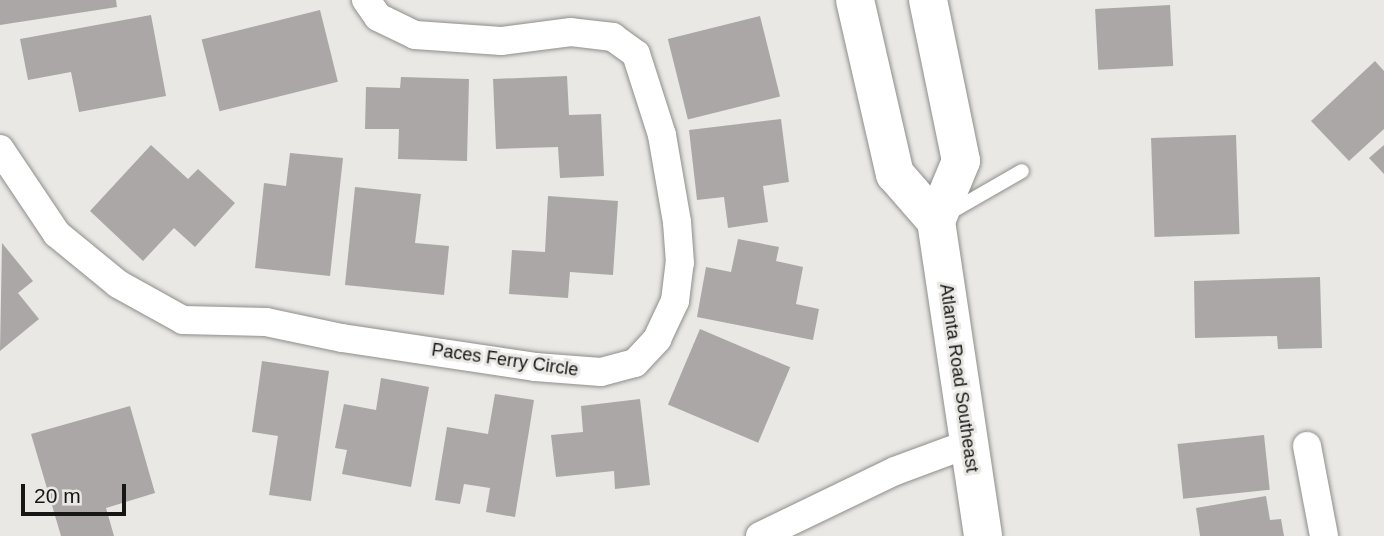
<!DOCTYPE html>
<html>
<head>
<meta charset="utf-8">
<style>
  body { margin:0 }
  #map { position:relative; width:1384px; height:536px; overflow:hidden; background:#e9e8e5; font-family:Arial,sans-serif }
  div>[style] { position:absolute }
  .building>* { inset:0; background:#aba7a7; transform-origin:0 0 }
  .roads { filter:drop-shadow(0 0 2px #8e8e8b) drop-shadow(0 0 2px #8e8e8b) }
  .lane>* { height:14px; margin:-7px; padding:0 7px; transform-origin:7px; border-radius:7px; background:#fff }
  .street>* { height:28px; margin:-14px; padding:0 14px; transform-origin:14px; border-radius:14px; background:#fff }
  .secondary>* { height:38px; margin:-19px; padding:0 19px; transform-origin:19px; border-radius:19px; background:#fff }
  span { translate:-50% -50%; white-space:nowrap; text-align:center; line-height:1.15; -webkit-text-stroke:6px #e9e8e5; paint-order:stroke }
  .street-label { font-size:18px; color:#161614 }
  .scale { position:absolute; left:21px; top:484px; width:105px; height:32px; box-sizing:border-box; border:4px solid #161614; border-top:0; padding-left:9px; font-size:21px; line-height:24px; white-space:nowrap; color:#161614; -webkit-text-stroke:5px #e9e8e5; paint-order:stroke }
</style>
</head>
<body>
<div id="map">
  <div class="building">
    <i style="clip-path:polygon(0 0,116px 0,117px 7px,0 25px)"></i>
    <i style="left:1170px;top:5px;width:61px;height:75px;rotate:87deg"></i>
    <i style="left:320px;top:10px;width:74px;height:122px;rotate:76deg"></i>
    <i style="clip-path:polygon(151px 15px,166px 96px,79px 112px,71px 72px,28px 80px,20px 39px)"></i>
    <i style="left:760px;top:16px;width:83px;height:95px;rotate:76deg"></i>
    <i style="clip-path:polygon(1375px 61px,1384px 71px,1384px 129px,1349px 161px,1311px 121px)"></i>
    <i style="clip-path:polygon(567px 76px,569px 115px,601px 114px,604px 176px,560px 178px,558px 147px,496px 149px,493px 79px)"></i>
    <i style="clip-path:polygon(401px 77px,469px 79px,467px 161px,398px 159px,399px 129px,365px 129px,366px 87px,400px 88px)"></i>
    <i style="clip-path:polygon(781px 119px,789px 182px,763px 186px,768px 222px,728px 228px,724px 197px,697px 200px,689px 130px)"></i>
    <i style="left:1236px;top:135px;width:99px;height:85px;rotate:88deg"></i>
    <i style="clip-path:polygon(151px 145px,188px 179px,198px 169px,235px 203px,195px 247px,174px 228px,143px 261px,90px 211px)"></i>
    <i style="clip-path:polygon(1384px 145px,1384px 174px,1369px 158px)"></i>
    <i style="clip-path:polygon(290px 153px,343px 158px,330px 276px,255px 268px,264px 183px,286px 186px)"></i>
    <i style="clip-path:polygon(355px 187px,421px 194px,415px 243px,449px 246px,444px 295px,345px 285px)"></i>
    <i style="clip-path:polygon(548px 196px,618px 201px,613px 275px,570px 272px,568px 298px,509px 294px,512px 250px,545px 252px)"></i>
    <i style="clip-path:polygon(738px 239px,779px 247px,776px 261px,803px 267px,796px 304px,819px 309px,813px 340px,697px 317px,706px 267px,731px 272px)"></i>
    <i style="clip-path:polygon(2px 243px,33px 281px,18px 293px,39px 319px,0 351px)"></i>
    <i style="clip-path:polygon(1320px 277px,1322px 348px,1278px 349px,1277px 336px,1195px 338px,1194px 281px)"></i>
    <i style="left:700px;top:329px;width:98px;height:82px;rotate:23deg"></i>
    <i style="clip-path:polygon(262px 361px,329px 371px,311px 501px,269px 495px,278px 436px,252px 432px)"></i>
    <i style="clip-path:polygon(381px 378px,429px 387px,411px 487px,342px 474px,347px 450px,335px 448px,344px 404px,376px 410px)"></i>
    <i style="clip-path:polygon(495px 394px,534px 400px,515px 517px,486px 512px,490px 488px,464px 484px,460px 504px,435px 500px,447px 427px,488px 434px)"></i>
    <i style="clip-path:polygon(640px 399px,650px 485px,615px 489px,614px 471px,556px 477px,551px 435px,583px 432px,581px 406px)"></i>
    <i style="clip-path:polygon(130px 406px,155px 493px,106px 508px,114px 536px,61px 536px,31px 434px)"></i>
    <i style="left:1264px;top:435px;width:55px;height:87px;rotate:84deg"></i>
    <i style="clip-path:polygon(1266px 496px,1270px 520px,1281px 519px,1284px 536px,1200px 536px,1196px 508px)"></i>
  </div>
  <div class="roads">
    <div class="lane">
      <i style="left:949px;top:213px;width:84px;rotate:-29.9deg"></i>
    </div>
    <div class="street">
      <i style="left:0;top:149px;width:102px;rotate:56.2deg"></i>
      <i style="left:57px;top:234px;width:79px;rotate:39.3deg"></i>
      <i style="left:118px;top:284px;width:74px;rotate:29deg"></i>
      <i style="left:183px;top:320px;width:83px;rotate:1.4deg"></i>
      <i style="left:266px;top:322px;width:78px;rotate:11.9deg"></i>
      <i style="left:342px;top:338px;width:195px;rotate:8.5deg"></i>
      <i style="left:535px;top:367px;width:66px;rotate:4.3deg"></i>
      <i style="left:601px;top:372px;width:35px;rotate:-15deg"></i>
      <i style="left:635px;top:363px;width:33px;rotate:-47deg"></i>
      <i style="left:657px;top:339px;width:42px;rotate:-64.7deg"></i>
      <i style="left:675px;top:301px;width:38px;rotate:-83deg"></i>
      <i style="left:680px;top:263px;width:41px;rotate:-94.2deg"></i>
      <i style="left:677px;top:222px;width:88px;rotate:-99.8deg"></i>
      <i style="left:662px;top:135px;width:85px;rotate:-107.8deg"></i>
      <i style="left:636px;top:54px;width:29px;rotate:-144deg"></i>
      <i style="left:613px;top:37px;width:42px;rotate:-173.2deg"></i>
      <i style="left:571px;top:32px;width:71px;rotate:172.7deg"></i>
      <i style="left:501px;top:41px;width:86px;rotate:-176deg"></i>
      <i style="left:415px;top:35px;width:41px;rotate:-154.1deg"></i>
      <i style="left:378px;top:17px;width:21px;rotate:-125deg"></i>
      <i style="left:1307px;top:446px;width:92px;rotate:79.3deg"></i>
      <i style="left:760px;top:536px;width:150px;rotate:-25.7deg"></i>
      <i style="left:895px;top:471px;width:78px;rotate:-20.3deg"></i>
    </div>
    <div class="secondary">
      <i style="left:855px;top:0;width:179px;rotate:77.1deg"></i>
      <i style="left:895px;top:174px;width:62px;rotate:48.9deg"></i>
      <i style="left:928px;top:0;width:164px;rotate:78.4deg"></i>
      <i style="left:961px;top:161px;width:65px;rotate:112.6deg"></i>
      <i style="left:936px;top:221px;width:318px;rotate:81.5deg"></i>
    </div>
  </div>
  <div class="street-label">
    <span style="left:505px;top:360px;rotate:8deg">Paces Ferry Circle</span>
    <span style="left:959px;top:378px;rotate:82deg">Atlanta Road Southeast</span>
  </div>
  <div class="scale">20 m</div>
</div>
</body>
</html>
